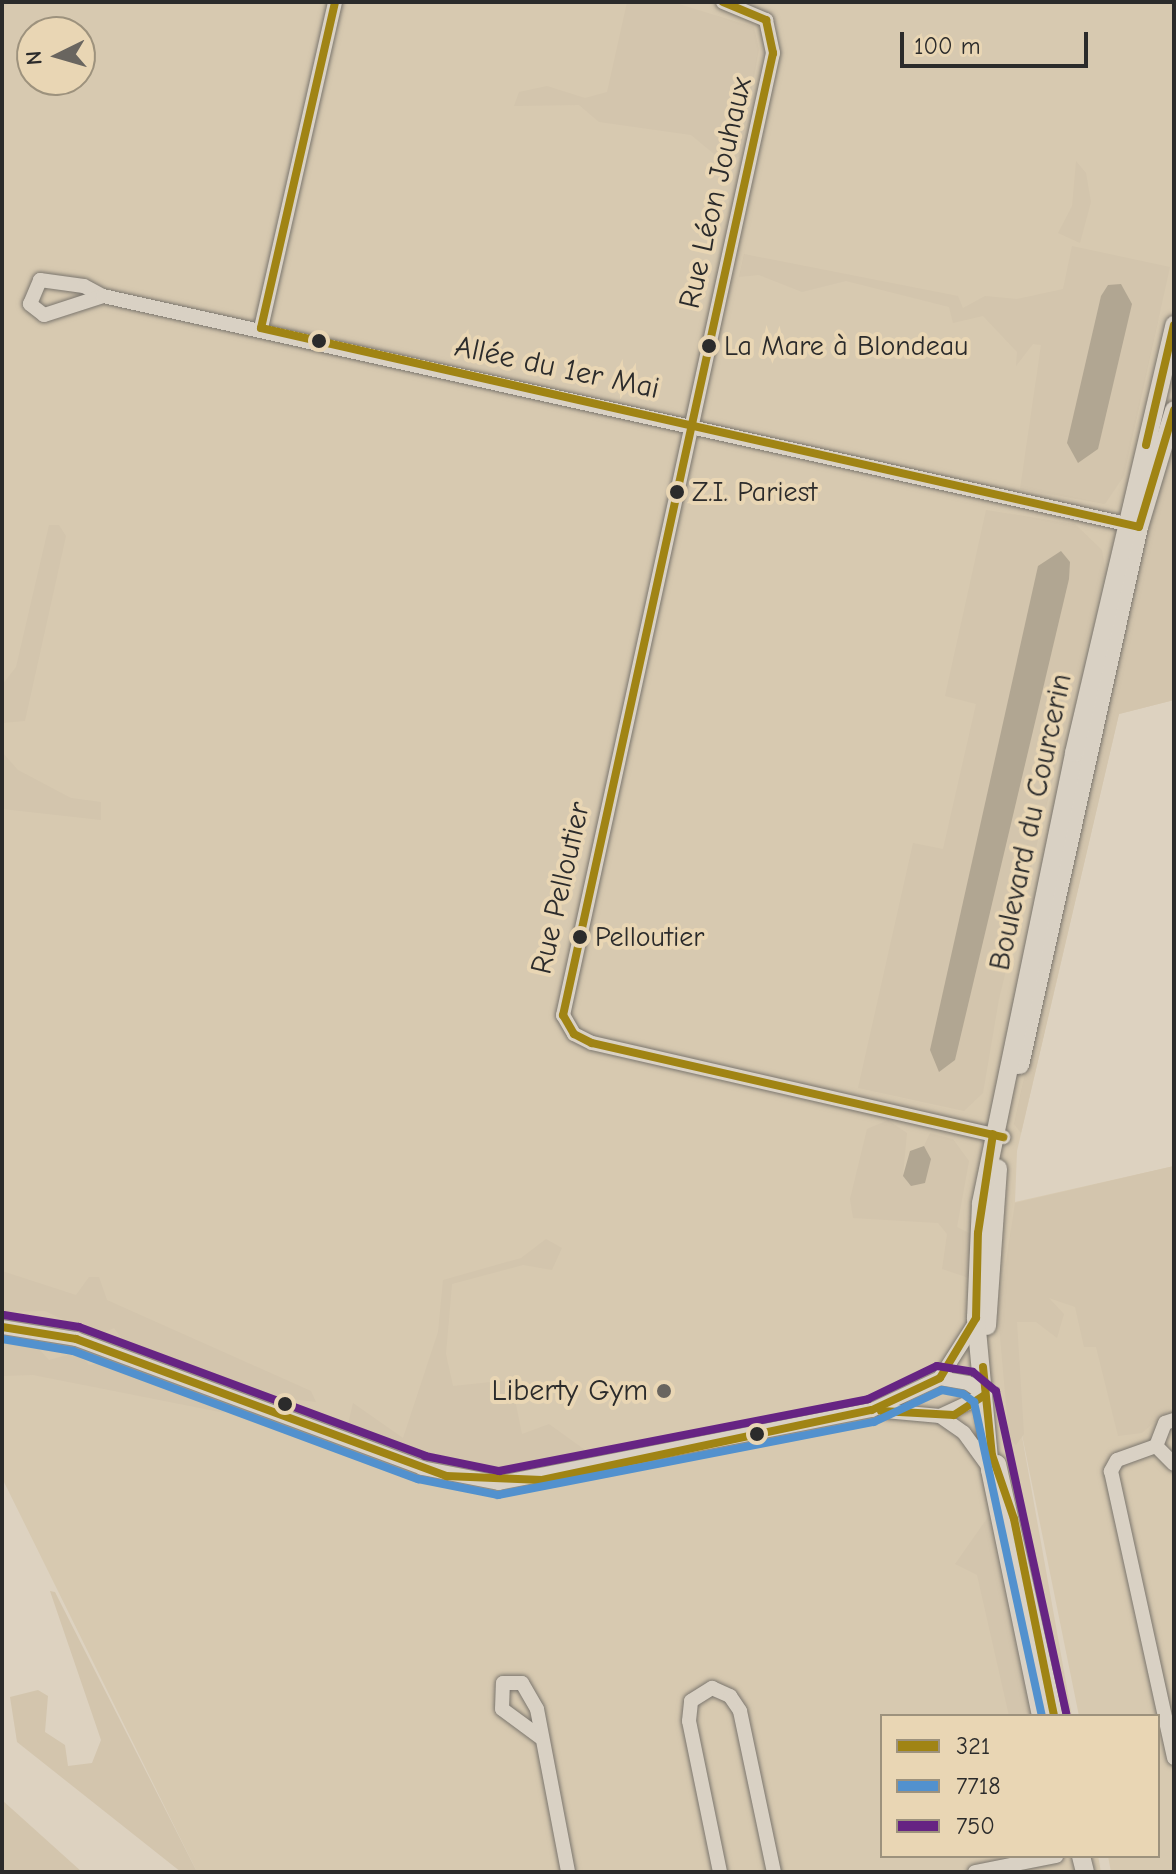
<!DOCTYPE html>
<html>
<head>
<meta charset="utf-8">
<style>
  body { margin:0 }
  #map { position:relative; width:1176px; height:1874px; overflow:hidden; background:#ddd2c0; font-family:"Comic Neue",sans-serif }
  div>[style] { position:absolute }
  .built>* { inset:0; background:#d7c9b0 }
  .green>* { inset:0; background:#d3c5ad }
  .water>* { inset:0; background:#b1a692 }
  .roads { filter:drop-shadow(0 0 2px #7b766e) drop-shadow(0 0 2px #7b766e) }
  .minor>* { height:14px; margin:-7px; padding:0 7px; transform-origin:7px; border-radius:7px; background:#d9d1c4 }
  .major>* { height:18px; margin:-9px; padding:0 9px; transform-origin:9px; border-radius:9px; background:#d9d1c4 }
  .bus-1>* { height:8px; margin:-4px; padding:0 4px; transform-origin:4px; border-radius:4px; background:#a08414 }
  .bus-2>* { height:8px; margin:-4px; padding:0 4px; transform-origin:4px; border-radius:4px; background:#5291ce }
  .bus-3>* { height:8px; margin:-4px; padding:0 4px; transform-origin:4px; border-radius:4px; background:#662483 }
  .dots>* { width:22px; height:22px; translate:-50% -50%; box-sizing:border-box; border:4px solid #e9d6b4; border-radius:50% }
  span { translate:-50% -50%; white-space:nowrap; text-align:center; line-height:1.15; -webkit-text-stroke:8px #e9d6b4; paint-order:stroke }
  .bus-label { font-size:28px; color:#2b2b2b }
  .left { translate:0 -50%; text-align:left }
  .street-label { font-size:30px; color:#2b2b2b }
  .poi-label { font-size:30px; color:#2b2b2b }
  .right { translate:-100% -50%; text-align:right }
  .frame { position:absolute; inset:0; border:4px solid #2b2b2b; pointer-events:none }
  .legend { position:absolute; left:880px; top:1714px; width:280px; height:144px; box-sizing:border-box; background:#e9d6b4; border:2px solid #9d927d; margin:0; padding:10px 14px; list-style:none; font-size:24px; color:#2b2b2b }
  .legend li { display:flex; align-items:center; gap:16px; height:40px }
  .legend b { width:40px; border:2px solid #9d927d }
  .north { position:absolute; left:16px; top:16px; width:80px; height:80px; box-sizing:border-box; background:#e9d6b4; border:2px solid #9d927d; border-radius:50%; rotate:265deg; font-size:22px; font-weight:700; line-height:32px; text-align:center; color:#2b2b2b }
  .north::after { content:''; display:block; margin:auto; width:28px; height:36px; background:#69655f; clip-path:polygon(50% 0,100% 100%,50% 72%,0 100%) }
  .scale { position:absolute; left:900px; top:32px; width:188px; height:36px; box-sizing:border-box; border:4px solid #2b2b2b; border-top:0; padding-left:10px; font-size:24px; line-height:28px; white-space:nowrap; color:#2b2b2b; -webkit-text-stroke:6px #e9d6b4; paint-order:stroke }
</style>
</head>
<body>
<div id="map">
  <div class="built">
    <i style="clip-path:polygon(evenodd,2px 2px,1174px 2px,1174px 700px,1119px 714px,1017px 1151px,1015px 1202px,1174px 1166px,1174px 1872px,1111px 1872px,1108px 1856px,1158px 1856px,1158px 1716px,1079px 1716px,1020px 1425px,1072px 1716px,882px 1716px,882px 1856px,1098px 1856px,1101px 1872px,197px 1872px,2px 1478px,2px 2px,32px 32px,80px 32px,80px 80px,32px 80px,32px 32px)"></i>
  </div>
  <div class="green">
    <i style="clip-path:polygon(627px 2px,672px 2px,754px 27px,759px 49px,740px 156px,725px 163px,691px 135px,599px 122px,579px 105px,514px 106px,519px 92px,547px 86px,585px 98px,607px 92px)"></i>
    <i style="clip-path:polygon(1076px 161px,1086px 173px,1091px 202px,1080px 243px,1058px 233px,1072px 206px)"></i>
    <i style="clip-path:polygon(1072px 246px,1170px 267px,1124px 476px,1105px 504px,1020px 489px,1041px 345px,1033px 344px,1016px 366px,1017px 352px,983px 316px,953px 323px,949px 307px,846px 281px,802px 292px,759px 275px,739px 277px,744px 254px,958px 296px,963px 308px,985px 296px,1017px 299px,1063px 289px)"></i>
    <i style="clip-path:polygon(1174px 440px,1174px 700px,1119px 714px,1021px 1133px,1014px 1124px,1132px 580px)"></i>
    <i style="clip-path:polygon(986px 510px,1075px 524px,1102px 550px,1105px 568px,999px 999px,983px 1093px,964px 1111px,858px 1088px,913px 843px,943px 849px,976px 704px,945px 696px)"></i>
    <i style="clip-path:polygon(49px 525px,59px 525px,66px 536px,25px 721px,2px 723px,2px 685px,16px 667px)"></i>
    <i style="clip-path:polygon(2px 752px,18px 770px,71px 798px,101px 802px,101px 820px,2px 809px)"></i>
    <i style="clip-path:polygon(888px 1120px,907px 1133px,903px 1175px,931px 1159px,924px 1146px,930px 1133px,953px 1139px,969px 1161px,957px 1227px,971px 1234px,969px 1278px,942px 1269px,947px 1234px,938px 1223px,853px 1218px,850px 1199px,867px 1129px)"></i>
    <i style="clip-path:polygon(1174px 1166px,1174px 1405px,1142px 1433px,1118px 1436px,1096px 1347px,1084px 1347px,1075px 1307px,1049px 1298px,1064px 1314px,1057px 1338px,1036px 1322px,1017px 1322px,1024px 1434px,1016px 1445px,1009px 1438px,998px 1314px,1015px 1203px)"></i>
    <i style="clip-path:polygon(546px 1239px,562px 1248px,552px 1270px,523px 1265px,452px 1284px,446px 1354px,453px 1386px,511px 1380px,522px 1434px,549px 1424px,592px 1455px,677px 1434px,683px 1443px,497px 1476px,433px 1465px,346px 1433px,353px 1403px,403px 1438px,438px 1332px,443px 1280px,521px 1258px)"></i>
    <i style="clip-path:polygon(2px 1271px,76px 1295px,89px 1277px,99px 1277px,107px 1300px,311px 1391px,316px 1402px,242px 1393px,131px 1351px,114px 1328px,97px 1336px,45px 1311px,2px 1312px)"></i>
    <i style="clip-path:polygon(31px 1340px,49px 1360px,78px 1352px,89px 1365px,106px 1362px,212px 1402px,225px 1413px,33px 1375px,2px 1376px,2px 1341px)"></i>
    <i style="clip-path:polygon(944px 1385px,973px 1393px,963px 1405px,937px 1409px,909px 1403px)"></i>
    <i style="clip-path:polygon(988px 1517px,1026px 1694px,1030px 1716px,1009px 1716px,977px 1575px,955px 1564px)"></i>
    <i style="clip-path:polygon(50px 1591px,55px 1592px,197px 1872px,181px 1872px,17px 1742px,10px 1697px,38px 1690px,48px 1696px,45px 1732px,65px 1745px,68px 1766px,92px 1763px,101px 1740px)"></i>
    <i style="clip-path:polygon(2px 1800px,82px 1872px,2px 1872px)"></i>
  </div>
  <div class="water">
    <i style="clip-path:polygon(1121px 284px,1132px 304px,1098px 449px,1078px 463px,1067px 443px,1101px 296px,1108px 285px)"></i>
    <i style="clip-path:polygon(1061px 551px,1070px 562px,1069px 579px,955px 1060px,939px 1072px,930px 1050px,1038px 566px)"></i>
    <i style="clip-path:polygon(924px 1146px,931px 1159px,925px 1183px,911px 1186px,903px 1176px,910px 1151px)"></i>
  </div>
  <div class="roads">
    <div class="minor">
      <i style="left:723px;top:2px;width:47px;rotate:22.7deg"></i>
      <i style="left:766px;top:20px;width:34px;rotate:78deg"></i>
      <i style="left:773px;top:53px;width:985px;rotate:102.31deg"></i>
      <i style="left:563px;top:1015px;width:22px;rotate:60deg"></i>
      <i style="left:574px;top:1034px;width:20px;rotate:27deg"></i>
      <i style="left:592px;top:1043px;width:422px;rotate:12.9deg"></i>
      <i style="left:40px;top:280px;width:44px;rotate:7.8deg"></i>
      <i style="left:84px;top:286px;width:21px;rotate:28deg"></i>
      <i style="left:103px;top:296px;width:62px;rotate:162.1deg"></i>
      <i style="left:44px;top:315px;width:18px;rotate:-142deg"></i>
      <i style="left:30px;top:304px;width:26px;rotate:-67deg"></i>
      <i style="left:103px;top:296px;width:1057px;rotate:12.56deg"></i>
      <i style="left:261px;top:328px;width:334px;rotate:-77.2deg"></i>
      <i style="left:2px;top:1327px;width:75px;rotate:9.2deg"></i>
      <i style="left:76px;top:1339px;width:369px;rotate:20.4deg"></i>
      <i style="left:422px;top:1468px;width:78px;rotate:11deg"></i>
      <i style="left:499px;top:1483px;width:380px;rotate:-11.1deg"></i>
      <i style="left:872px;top:1410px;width:75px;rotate:-25.2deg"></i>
      <i style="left:940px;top:1378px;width:65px;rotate:-57.5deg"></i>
      <i style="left:940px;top:1378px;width:28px;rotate:10deg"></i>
      <i style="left:968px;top:1383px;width:21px;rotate:35deg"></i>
      <i style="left:985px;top:1395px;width:50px;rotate:155deg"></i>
      <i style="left:885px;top:1411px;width:55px;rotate:5.2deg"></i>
      <i style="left:940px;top:1416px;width:29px;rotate:35deg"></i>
      <i style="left:964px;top:1433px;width:41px;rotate:54deg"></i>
      <i style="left:1174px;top:1420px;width:9px;rotate:162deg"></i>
      <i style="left:1165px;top:1423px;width:25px;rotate:111deg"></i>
      <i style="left:1156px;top:1446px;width:25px;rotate:45deg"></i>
      <i style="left:1156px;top:1446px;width:41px;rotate:160.3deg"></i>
      <i style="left:1117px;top:1460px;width:13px;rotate:119deg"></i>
      <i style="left:1111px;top:1471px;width:294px;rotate:77.6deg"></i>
      <i style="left:540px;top:1737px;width:47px;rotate:-143.6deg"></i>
      <i style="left:502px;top:1709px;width:26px;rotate:-88deg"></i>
      <i style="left:503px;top:1683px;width:19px"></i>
      <i style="left:522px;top:1683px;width:30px;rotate:60deg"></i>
      <i style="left:537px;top:1709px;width:166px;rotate:79.2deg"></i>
      <i style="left:720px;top:1872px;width:154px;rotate:-101.6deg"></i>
      <i style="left:689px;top:1721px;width:20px;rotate:-84deg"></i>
      <i style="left:691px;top:1701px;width:25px;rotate:-32deg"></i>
      <i style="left:712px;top:1688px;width:20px;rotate:24deg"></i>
      <i style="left:730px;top:1696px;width:18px;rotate:56deg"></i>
      <i style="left:740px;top:1711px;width:165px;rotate:78.1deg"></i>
      <i style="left:975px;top:1872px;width:83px;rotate:-11.2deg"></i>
    </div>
    <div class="major">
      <i style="left:1020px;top:1065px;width:551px;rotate:-77.53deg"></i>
      <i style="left:1139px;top:527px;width:122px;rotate:-73.3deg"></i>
      <i style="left:987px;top:1326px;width:158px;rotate:-86deg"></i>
      <i style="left:997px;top:1464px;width:258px;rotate:77.3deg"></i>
      <i style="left:1041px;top:1716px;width:251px;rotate:-101.7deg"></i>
      <i style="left:990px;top:1470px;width:153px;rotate:-95.3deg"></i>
      <i style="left:976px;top:1318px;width:115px;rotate:-87.5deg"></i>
      <i style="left:981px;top:1203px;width:460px;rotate:-78.3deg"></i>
      <i style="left:1074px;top:753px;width:440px;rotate:-76.8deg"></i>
      <i style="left:1081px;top:1856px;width:16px;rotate:76deg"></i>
    </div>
  </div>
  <div class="bus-1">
    <i style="left:723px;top:2px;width:47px;rotate:22.7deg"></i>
    <i style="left:766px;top:20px;width:34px;rotate:78deg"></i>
    <i style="left:773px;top:53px;width:985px;rotate:102.31deg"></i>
    <i style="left:563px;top:1015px;width:22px;rotate:60deg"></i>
    <i style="left:574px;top:1034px;width:20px;rotate:27deg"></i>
    <i style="left:592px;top:1043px;width:422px;rotate:12.9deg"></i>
    <i style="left:261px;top:328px;width:900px;rotate:12.77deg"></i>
    <i style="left:1139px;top:527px;width:122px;rotate:-73.3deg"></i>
    <i style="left:261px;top:328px;width:334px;rotate:-77.2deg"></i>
    <i style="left:1146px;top:445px;width:123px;rotate:-76.9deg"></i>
    <i style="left:2px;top:1327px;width:75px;rotate:9.2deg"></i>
    <i style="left:76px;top:1339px;width:395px;rotate:20.3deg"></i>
    <i style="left:446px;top:1476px;width:96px;rotate:2.4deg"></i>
    <i style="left:542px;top:1480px;width:337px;rotate:-12deg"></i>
    <i style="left:872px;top:1410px;width:75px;rotate:-25.2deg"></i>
    <i style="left:940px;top:1378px;width:70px;rotate:-59deg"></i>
    <i style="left:976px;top:1318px;width:85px;rotate:-88.7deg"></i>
    <i style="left:978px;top:1233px;width:100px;rotate:-81.4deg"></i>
    <i style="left:983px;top:1367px;width:88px;rotate:84.2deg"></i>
    <i style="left:992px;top:1455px;width:68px;rotate:71deg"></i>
    <i style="left:1014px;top:1519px;width:201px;rotate:78.5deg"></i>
    <i style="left:881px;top:1411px;width:73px;rotate:3.1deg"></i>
    <i style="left:954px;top:1415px;width:37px;rotate:-33deg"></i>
  </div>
  <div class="bus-2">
    <i style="left:2px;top:1339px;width:72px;rotate:9.6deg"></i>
    <i style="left:73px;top:1351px;width:368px;rotate:20.4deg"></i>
    <i style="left:418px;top:1479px;width:82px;rotate:11.3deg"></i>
    <i style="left:498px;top:1495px;width:383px;rotate:-11deg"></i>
    <i style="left:874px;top:1422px;width:75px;rotate:-25.2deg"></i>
    <i style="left:942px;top:1390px;width:21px;rotate:11deg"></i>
    <i style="left:963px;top:1394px;width:14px;rotate:36deg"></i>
    <i style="left:974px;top:1402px;width:321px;rotate:77.8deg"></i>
  </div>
  <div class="bus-3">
    <i style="left:4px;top:1315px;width:76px;rotate:9.1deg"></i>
    <i style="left:79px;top:1327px;width:369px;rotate:20.4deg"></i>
    <i style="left:425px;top:1456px;width:76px;rotate:11.5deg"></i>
    <i style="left:499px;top:1471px;width:376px;rotate:-11deg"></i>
    <i style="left:868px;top:1399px;width:76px;rotate:-25.6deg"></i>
    <i style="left:937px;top:1366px;width:36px;rotate:9deg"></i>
    <i style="left:973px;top:1372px;width:30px;rotate:40deg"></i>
    <i style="left:996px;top:1391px;width:330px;rotate:77.7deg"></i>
  </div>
  <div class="dots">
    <i style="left:319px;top:341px;background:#2b2b2b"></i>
    <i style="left:709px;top:346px;background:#2b2b2b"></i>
    <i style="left:677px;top:492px;background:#2b2b2b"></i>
    <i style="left:580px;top:937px;background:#2b2b2b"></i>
    <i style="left:664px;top:1391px;background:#69655f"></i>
    <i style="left:285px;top:1404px;background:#2b2b2b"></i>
    <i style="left:757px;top:1434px;background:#2b2b2b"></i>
  </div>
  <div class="bus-label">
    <span class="left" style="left:724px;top:346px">La Mare à Blondeau</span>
    <span class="left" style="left:692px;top:492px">Z.I. Pariest</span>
    <span class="left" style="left:595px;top:937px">Pelloutier</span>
  </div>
  <div class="street-label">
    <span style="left:716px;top:193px;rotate:-77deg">Rue Léon Jouhaux</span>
    <span style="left:557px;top:368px;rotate:12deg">Allée du 1er Mai</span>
    <span style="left:1031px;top:822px;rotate:-78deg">Boulevard du Courcerin</span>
    <span style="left:561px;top:888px;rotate:-77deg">Rue Pelloutier</span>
  </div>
  <div class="poi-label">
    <span class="right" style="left:648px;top:1391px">Liberty Gym</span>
  </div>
  <div class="frame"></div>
  <ul class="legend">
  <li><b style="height:10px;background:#a08414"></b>321</li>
  <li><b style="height:10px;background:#5291ce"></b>7718</li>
  <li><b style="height:10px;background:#662483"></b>750</li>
  </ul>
  <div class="north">N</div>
  <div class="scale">100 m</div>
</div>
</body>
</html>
